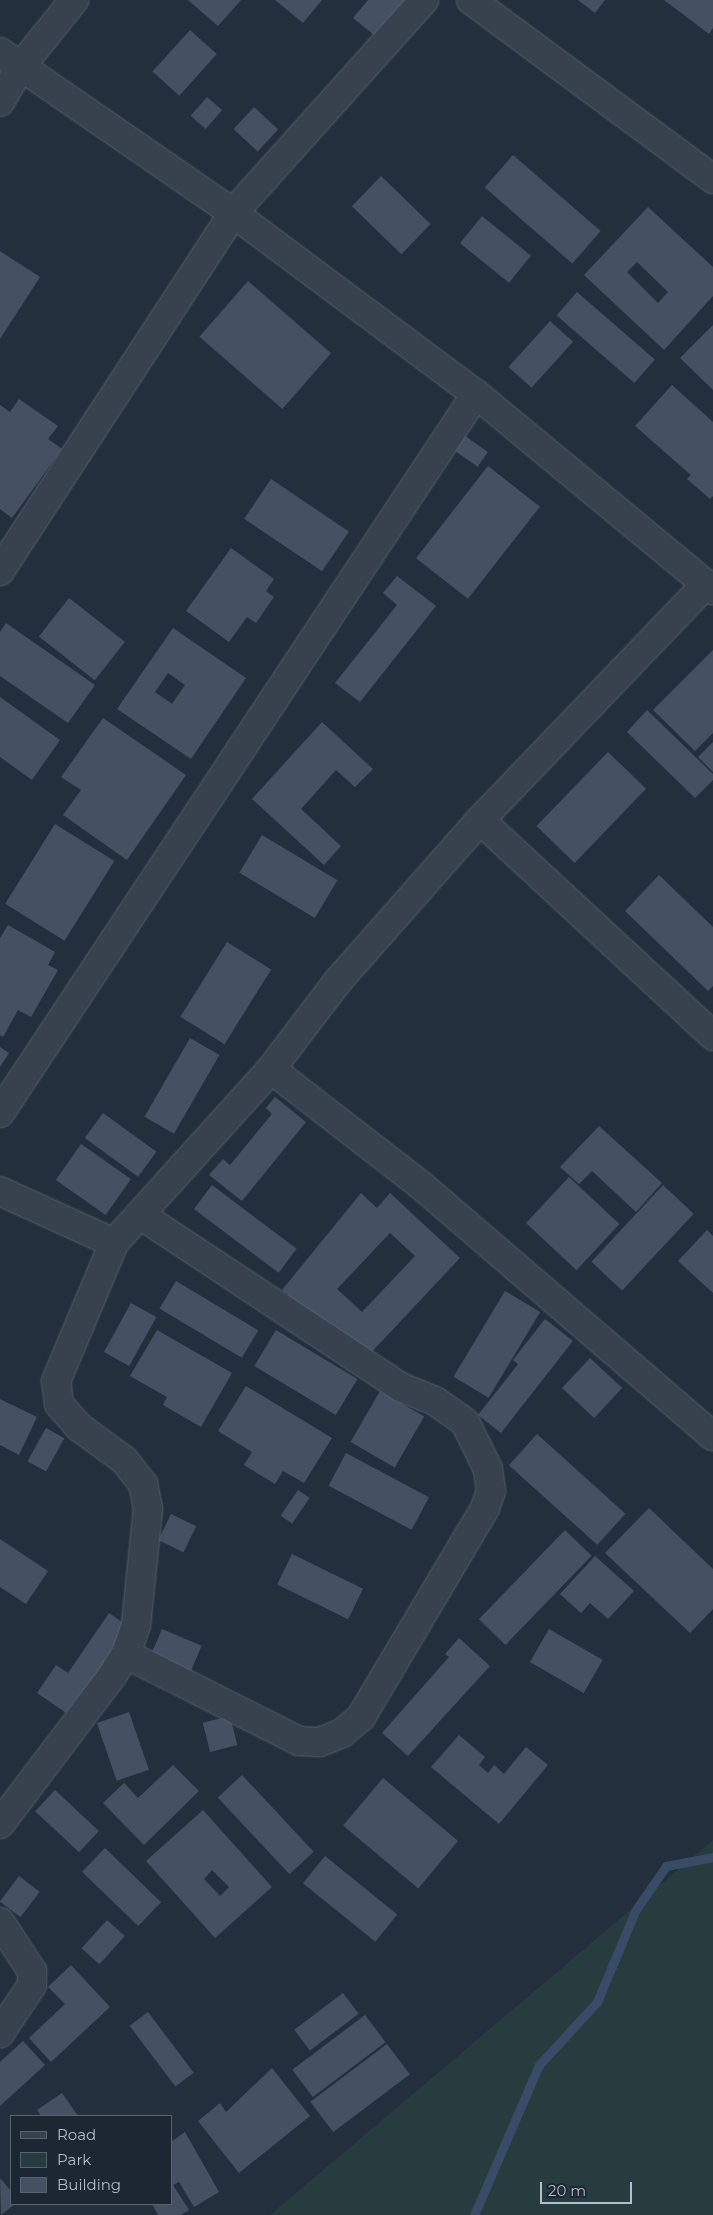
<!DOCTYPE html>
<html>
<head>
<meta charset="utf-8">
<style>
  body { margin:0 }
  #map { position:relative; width:713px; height:2215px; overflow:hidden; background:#242f3e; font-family:Montserrat,sans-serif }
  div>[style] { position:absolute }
  .green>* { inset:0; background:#263c3f }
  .stream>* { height:9px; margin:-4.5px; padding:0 4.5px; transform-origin:4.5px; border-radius:4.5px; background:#394c67 }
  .building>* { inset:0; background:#455162; transform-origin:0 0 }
  .roads { filter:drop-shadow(0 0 1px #565f6c) drop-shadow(0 0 1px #565f6c) }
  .minor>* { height:28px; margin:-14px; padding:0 14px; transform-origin:14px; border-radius:14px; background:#38414e }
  span { translate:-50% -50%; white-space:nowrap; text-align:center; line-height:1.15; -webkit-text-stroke:5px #1d2633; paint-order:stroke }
  .legend { position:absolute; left:10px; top:2115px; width:162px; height:90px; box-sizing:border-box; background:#1d2633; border:1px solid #59626f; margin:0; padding:6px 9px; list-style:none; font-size:15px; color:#b4bcc9 }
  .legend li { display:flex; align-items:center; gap:10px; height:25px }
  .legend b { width:25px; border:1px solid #59626f }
  .scale { position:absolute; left:540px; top:2182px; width:92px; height:22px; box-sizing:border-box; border:2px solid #b4bcc9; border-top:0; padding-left:6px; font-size:15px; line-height:18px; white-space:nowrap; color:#b4bcc9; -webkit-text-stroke:4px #1d2633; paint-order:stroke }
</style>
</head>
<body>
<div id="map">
  <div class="green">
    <i style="clip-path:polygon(713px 1840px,713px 2215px,270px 2215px)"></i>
  </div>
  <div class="stream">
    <i style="left:474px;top:2215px;width:163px;rotate:-66.6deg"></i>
    <i style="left:539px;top:2065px;width:86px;rotate:-47.4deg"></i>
    <i style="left:597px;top:2002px;width:99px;rotate:-67.3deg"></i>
    <i style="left:635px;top:1911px;width:55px;rotate:-55.4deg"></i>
    <i style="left:666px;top:1866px;width:48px;rotate:-10.8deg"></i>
  </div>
  <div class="building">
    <i style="clip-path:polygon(188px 0,241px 0,218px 26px)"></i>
    <i style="clip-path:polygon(275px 0,322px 0,303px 23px)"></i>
    <i style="clip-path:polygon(368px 0,405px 0,374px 35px,353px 18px)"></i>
    <i style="clip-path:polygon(578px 0,605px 0,595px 13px)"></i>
    <i style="clip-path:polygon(664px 0,713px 0,713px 28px,709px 34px)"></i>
    <i style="left:190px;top:30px;width:36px;height:56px;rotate:42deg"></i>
    <i style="left:207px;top:97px;width:20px;height:25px;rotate:41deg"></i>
    <i style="left:254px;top:107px;width:33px;height:30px;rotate:43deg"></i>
    <i style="left:513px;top:155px;width:116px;height:43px;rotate:41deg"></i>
    <i style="left:381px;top:176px;width:69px;height:42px;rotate:44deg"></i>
    <i style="clip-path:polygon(evenodd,648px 207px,713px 267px,713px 296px,664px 350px,584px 275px,648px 207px,637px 262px,668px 292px,658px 303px,627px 272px,637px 262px)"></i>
    <i style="left:482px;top:216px;width:63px;height:35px;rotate:39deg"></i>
    <i style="clip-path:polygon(0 251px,40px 277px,0 339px)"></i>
    <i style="left:248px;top:281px;width:110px;height:74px;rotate:41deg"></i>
    <i style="left:577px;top:292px;width:103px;height:31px;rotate:41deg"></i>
    <i style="left:550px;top:321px;width:31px;height:62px;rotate:42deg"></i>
    <i style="clip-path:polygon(713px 325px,713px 390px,680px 358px)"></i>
    <i style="clip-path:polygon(672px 385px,713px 422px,713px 496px,710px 499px,687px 479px,691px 475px,635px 426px)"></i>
    <i style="clip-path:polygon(19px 399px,58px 426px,48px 439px,62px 449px,12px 518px,0 509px,0 405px,10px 412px)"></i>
    <i style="left:465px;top:436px;width:28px;height:18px;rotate:35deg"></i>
    <i style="left:488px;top:466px;width:66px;height:117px;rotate:38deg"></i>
    <i style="left:271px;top:479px;width:94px;height:48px;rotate:34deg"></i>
    <i style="clip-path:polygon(231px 548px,274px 579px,266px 591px,274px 597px,256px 623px,247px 617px,229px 642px,186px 611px)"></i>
    <i style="clip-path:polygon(397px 576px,436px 606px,360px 702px,335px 683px,397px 605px,383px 593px)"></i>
    <i style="left:69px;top:598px;width:71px;height:49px;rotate:38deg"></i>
    <i style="clip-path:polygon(6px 623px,95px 685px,68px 723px,0 676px,0 632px)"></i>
    <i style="clip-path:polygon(evenodd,173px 628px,246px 678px,191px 759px,117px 709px,173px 628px,168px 673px,185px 685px,172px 704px,155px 692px,168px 673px)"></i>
    <i style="clip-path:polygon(713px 650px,713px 733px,695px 751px,653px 710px)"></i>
    <i style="clip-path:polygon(0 697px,60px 740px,32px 780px,0 757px)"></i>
    <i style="clip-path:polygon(647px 710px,713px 774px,713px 780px,695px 798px,627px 732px)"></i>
    <i style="clip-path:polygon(103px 718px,186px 775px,127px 860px,63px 815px,81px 790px,61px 777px)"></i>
    <i style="clip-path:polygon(322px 722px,373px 769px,355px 787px,336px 770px,301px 809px,341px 846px,324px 865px,252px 799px)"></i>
    <i style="clip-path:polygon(713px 742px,713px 772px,698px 757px)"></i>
    <i style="left:608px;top:752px;width:53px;height:103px;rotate:44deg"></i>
    <i style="left:55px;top:824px;width:70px;height:94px;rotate:32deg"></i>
    <i style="left:262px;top:835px;width:88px;height:44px;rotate:31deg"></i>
    <i style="clip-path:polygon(659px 875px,713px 927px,713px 986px,708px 991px,625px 911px)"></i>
    <i style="clip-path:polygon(8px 925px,55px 952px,48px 965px,58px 970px,31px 1017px,18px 1010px,3px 1037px,0 1035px,0 938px)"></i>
    <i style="left:227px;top:942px;width:52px;height:88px;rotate:32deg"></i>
    <i style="left:190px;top:1038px;width:34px;height:91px;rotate:30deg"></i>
    <i style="clip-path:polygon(0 1047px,9px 1053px,0 1067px)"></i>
    <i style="clip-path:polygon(275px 1097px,306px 1122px,242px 1201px,209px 1175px,223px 1159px,230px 1165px,272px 1114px,266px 1108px)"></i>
    <i style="left:103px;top:1113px;width:66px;height:31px;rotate:36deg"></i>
    <i style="clip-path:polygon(599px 1126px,662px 1183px,636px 1212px,592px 1171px,579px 1184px,560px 1167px)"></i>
    <i style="left:81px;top:1144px;width:61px;height:44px;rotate:35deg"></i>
    <i style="left:569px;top:1177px;width:69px;height:63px;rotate:43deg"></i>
    <i style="left:212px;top:1185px;width:106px;height:30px;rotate:37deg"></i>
    <i style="left:663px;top:1185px;width:42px;height:105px;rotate:43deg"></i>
    <i style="clip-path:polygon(evenodd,361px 1193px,377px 1208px,390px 1193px,460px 1258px,366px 1358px,282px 1290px,361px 1193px,390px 1233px,415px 1256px,362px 1312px,337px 1289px,390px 1233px)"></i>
    <i style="clip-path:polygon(707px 1230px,713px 1236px,713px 1293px,678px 1261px)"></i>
    <i style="left:176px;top:1281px;width:96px;height:32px;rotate:31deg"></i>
    <i style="left:505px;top:1291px;width:41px;height:100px;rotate:31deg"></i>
    <i style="left:131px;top:1303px;width:29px;height:56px;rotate:29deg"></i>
    <i style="clip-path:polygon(545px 1319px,573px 1341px,501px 1433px,478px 1415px,518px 1364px,513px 1360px)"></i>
    <i style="clip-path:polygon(157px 1330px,232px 1373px,201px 1427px,163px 1405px,167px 1397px,130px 1376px)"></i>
    <i style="left:276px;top:1330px;width:95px;height:42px;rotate:31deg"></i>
    <i style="left:590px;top:1358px;width:44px;height:41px;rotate:43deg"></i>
    <i style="clip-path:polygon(246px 1386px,332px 1438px,304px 1483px,283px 1471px,275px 1484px,244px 1465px,252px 1452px,218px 1431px)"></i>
    <i style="left:380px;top:1391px;width:51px;height:59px;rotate:30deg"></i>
    <i style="clip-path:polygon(0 1399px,37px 1417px,19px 1455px,0 1445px)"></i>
    <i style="left:46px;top:1428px;width:21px;height:38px;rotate:29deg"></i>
    <i style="left:537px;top:1434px;width:119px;height:42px;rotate:42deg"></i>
    <i style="left:346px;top:1453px;width:94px;height:37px;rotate:28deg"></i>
    <i style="left:298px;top:1490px;width:14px;height:31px;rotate:34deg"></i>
    <i style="clip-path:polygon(649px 1508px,713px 1569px,713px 1609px,690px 1633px,605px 1553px)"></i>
    <i style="left:171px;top:1514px;width:28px;height:29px;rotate:26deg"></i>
    <i style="left:565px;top:1530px;width:37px;height:124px;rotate:44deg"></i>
    <i style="clip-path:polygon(0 1539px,48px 1571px,26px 1604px,0 1587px)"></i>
    <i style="left:292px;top:1554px;width:79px;height:34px;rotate:26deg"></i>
    <i style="clip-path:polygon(595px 1556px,634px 1591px,608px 1619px,590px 1603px,581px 1613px,560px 1594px)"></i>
    <i style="clip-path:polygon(109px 1613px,132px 1629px,72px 1717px,37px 1693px,56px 1665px,68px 1673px)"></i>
    <i style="left:162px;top:1629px;width:43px;height:27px;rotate:23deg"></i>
    <i style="left:549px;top:1629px;width:62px;height:38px;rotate:30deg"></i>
    <i style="clip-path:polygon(459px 1638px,490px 1666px,408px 1756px,382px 1733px,449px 1657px,445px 1654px)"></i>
    <i style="left:129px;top:1712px;width:61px;height:34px;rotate:71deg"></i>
    <i style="left:230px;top:1716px;width:30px;height:28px;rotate:76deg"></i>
    <i style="clip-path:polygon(459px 1735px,485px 1757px,479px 1765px,488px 1773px,494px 1765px,504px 1774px,526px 1747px,548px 1765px,499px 1824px,431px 1767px)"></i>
    <i style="clip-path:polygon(173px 1765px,199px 1791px,144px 1845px,103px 1803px,124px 1783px,138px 1798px)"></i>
    <i style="left:242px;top:1775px;width:105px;height:33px;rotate:47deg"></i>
    <i style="left:383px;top:1778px;width:98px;height:62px;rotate:40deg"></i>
    <i style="left:55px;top:1790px;width:60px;height:29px;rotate:43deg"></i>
    <i style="clip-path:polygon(evenodd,203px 1810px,272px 1887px,215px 1938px,146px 1861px,203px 1810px,212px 1870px,229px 1887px,220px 1896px,204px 1879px,212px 1870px)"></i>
    <i style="left:105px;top:1848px;width:78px;height:33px;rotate:44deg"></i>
    <i style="left:325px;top:1856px;width:93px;height:35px;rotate:39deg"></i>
    <i style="left:19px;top:1876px;width:26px;height:32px;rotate:37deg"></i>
    <i style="left:107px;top:1920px;width:24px;height:38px;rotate:42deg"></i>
    <i style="clip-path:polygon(71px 1965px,110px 2007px,51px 2062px,29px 2038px,65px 2004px,48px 1987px)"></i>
    <i style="left:343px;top:1993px;width:26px;height:61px;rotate:53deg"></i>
    <i style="left:148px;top:2012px;width:76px;height:23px;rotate:53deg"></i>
    <i style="left:365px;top:2015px;width:34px;height:91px;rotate:53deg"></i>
    <i style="clip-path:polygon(23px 2041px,45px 2065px,0 2106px,0 2062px)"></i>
    <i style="left:387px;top:2044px;width:38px;height:96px;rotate:53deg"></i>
    <i style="clip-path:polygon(272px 2068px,310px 2116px,239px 2173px,198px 2121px,220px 2103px,226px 2112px)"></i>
    <i style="clip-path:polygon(62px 2093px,78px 2116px,41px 2116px,37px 2110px)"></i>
    <i style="clip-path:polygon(185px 2132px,219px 2192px,194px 2207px,179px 2182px,173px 2185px,189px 2210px,181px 2215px,158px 2215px,152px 2204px,171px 2204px,171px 2142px)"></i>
    <i style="clip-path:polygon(0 2178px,11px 2191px,11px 2204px,15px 2204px,1px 2215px)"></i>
  </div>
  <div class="roads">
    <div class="minor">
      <i style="left:471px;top:0;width:301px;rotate:36.5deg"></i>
      <i style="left:0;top:52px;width:283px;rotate:34.6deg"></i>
      <i style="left:233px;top:213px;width:303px;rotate:36.7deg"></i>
      <i style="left:476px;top:394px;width:308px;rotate:39.6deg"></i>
      <i style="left:0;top:102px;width:42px;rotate:-59.7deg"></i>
      <i style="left:21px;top:66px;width:85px;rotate:-51.2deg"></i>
      <i style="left:0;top:571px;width:427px;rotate:-56.9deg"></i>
      <i style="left:233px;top:213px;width:286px;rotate:-48.1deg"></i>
      <i style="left:480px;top:820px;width:318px;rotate:42.8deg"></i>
      <i style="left:271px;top:1069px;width:192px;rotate:37.8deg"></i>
      <i style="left:423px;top:1187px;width:382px;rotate:40.7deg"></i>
      <i style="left:0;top:1113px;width:862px;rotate:-56.49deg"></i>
      <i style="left:0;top:1191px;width:125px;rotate:24.5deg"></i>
      <i style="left:114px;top:1243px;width:234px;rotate:-47.9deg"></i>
      <i style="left:271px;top:1069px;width:111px;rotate:-52.7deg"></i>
      <i style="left:338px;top:981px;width:215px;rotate:-48.6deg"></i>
      <i style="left:480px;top:820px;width:327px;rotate:-46.2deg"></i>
      <i style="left:126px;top:1654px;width:194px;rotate:26.7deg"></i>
      <i style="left:299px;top:1741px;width:21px;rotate:3deg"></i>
      <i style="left:320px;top:1742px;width:24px;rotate:-22deg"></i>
      <i style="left:342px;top:1733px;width:25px;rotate:-40deg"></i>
      <i style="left:361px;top:1717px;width:243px;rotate:-59.3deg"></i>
      <i style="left:485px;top:1508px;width:18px;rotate:-71deg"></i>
      <i style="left:491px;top:1491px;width:22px;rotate:-98deg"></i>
      <i style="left:488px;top:1469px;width:52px;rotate:-116.1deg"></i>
      <i style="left:465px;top:1422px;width:37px;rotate:-145deg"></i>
      <i style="left:435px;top:1401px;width:35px;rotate:-158deg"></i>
      <i style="left:402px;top:1388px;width:312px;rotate:-146.5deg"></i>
      <i style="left:0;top:1824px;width:186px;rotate:-52.9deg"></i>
      <i style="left:112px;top:1676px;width:26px;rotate:-58deg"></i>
      <i style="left:126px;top:1654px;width:31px;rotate:-71deg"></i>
      <i style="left:136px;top:1625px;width:117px;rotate:-84.1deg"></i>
      <i style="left:148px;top:1509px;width:25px;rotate:-101deg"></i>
      <i style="left:143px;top:1484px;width:31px;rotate:-128deg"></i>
      <i style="left:124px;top:1460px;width:56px;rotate:-143.7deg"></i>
      <i style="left:79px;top:1427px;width:30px;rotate:-131deg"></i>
      <i style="left:59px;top:1404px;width:23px;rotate:-97deg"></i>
      <i style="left:56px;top:1381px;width:150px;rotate:-67.2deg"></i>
      <i style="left:0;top:1922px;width:59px;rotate:56.9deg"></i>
      <i style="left:32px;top:1971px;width:14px;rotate:90deg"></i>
      <i style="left:32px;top:1985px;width:58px;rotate:123.7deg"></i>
    </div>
  </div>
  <ul class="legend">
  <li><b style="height:6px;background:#38414e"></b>Road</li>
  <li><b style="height:14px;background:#263c3f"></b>Park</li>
  <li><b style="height:14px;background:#455162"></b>Building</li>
  </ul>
  <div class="scale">20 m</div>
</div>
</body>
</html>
